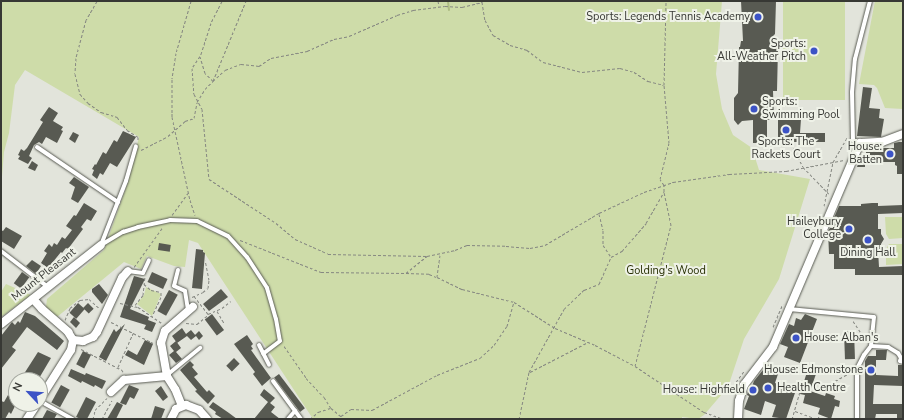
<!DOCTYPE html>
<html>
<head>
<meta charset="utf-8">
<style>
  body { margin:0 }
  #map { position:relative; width:904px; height:420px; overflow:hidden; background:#e2e4db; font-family:"Nunito Sans",sans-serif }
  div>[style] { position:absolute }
  .green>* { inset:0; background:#cedca9; transform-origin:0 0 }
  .stream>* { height:2px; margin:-1px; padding:0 1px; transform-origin:1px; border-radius:1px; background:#adbc83 }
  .building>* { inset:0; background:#585a52; transform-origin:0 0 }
  .path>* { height:1px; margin-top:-0.5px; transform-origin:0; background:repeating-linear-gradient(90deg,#858781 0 3px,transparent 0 5px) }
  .roads { filter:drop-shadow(0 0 1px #595b53) drop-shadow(0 0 1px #595b53) }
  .service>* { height:4px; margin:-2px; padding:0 2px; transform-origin:2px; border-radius:2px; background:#fff }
  .minor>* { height:8px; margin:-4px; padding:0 4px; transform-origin:4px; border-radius:4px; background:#fff }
  .dots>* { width:11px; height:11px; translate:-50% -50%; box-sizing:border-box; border:2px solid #eff2e8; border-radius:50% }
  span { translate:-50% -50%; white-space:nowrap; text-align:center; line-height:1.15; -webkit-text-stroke:4px #eff2e8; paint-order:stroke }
  .poi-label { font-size:11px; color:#373834 }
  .right { translate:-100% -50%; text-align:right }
  .left { translate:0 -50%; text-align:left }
  .park-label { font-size:11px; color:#283004 }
  .street-label { font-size:11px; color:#373834 }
  .frame { position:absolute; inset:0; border:2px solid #373834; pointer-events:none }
  .north { position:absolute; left:8px; top:372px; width:40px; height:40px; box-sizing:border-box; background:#eff2e8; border:1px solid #a5a8a0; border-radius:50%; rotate:296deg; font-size:11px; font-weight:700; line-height:16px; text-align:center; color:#373834 }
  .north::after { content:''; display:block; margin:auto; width:14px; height:18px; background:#3c53c6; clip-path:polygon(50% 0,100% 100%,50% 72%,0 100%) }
</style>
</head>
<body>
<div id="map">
  <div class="green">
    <i style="clip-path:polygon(1px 1px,722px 1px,716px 74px,722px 109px,733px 135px,752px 148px,759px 170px,810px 179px,779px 279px,744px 339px,728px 387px,704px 415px,698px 419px,682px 417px,682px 419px,313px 419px,198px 243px,189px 240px,185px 267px,174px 266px,147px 256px,141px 269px,124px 262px,57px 317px,48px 311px,46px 307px,47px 299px,104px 250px,128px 182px,139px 137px,25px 70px,15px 85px,9px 133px,4px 152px,1px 189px)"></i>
    <i style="left:783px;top:1px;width:62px;height:99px"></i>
    <i style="clip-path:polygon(875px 1px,903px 1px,903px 109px,885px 108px,877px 88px,874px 85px,859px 84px)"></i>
    <i style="clip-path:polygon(885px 217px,903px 217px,903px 238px,889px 239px,886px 234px)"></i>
    <i style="clip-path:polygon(889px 244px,903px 244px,903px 264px,886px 265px,886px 249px)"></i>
    <i style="clip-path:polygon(6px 284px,31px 295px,1px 317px,1px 292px)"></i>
    <i style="clip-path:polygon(146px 287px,161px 294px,152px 316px,137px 304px,144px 295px)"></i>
  </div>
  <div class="stream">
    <i style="left:448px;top:1px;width:9px;rotate:84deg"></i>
  </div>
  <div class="building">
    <i style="clip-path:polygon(741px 1px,776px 1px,775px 34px,771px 38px,771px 47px,778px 48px,777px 91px,773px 91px,774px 120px,767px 120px,767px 143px,753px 143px,753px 120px,742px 121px,738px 125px,734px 120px,734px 98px,738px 93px,739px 47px,740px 47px,741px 41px,743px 41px)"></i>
    <i style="clip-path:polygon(863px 87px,872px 88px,869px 108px,880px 109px,879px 118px,884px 119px,881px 137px,857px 136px)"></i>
    <i style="clip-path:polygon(49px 107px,58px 113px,53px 121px,63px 127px,61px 130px,63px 131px,57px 143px,46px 137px,42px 144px,39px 142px,34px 145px,29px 156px,32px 158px,28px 164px,18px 159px,20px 156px,18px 155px,21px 149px,24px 151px,27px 148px,43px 122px,40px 120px)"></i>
    <i style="clip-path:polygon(778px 119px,801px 119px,800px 133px,825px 133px,825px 142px,793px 142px,793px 145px,784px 145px,784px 141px,778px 141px)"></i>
    <i style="clip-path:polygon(123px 131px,136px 137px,117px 167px,110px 163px,103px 175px,100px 173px,97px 179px,92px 175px,94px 170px,92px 169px,95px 164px,96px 165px,103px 152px,106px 154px,114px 140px,117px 142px)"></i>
    <i style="clip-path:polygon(73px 132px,79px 135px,75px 143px,69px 139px)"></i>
    <i style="clip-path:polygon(899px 142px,903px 142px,903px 174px,897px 174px,897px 166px,895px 165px,895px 162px,865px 162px,865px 167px,857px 167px,861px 155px,866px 155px,866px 152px,878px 152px,879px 148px,894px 148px,894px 143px)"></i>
    <i style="clip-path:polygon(32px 161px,38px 165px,35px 171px,28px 168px)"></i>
    <i style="clip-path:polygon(74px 177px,89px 187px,78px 203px,71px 199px,75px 187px,69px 183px)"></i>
    <i style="clip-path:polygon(84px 203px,97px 211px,91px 221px,87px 219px,81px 227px,83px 229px,68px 249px,66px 248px,62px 253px,61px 252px,48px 268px,41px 263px,47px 253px,44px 251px,49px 244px,52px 247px,54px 243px,57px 245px,62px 237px,65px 239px,72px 230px,66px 226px,74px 215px,76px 216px)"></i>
    <i style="clip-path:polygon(872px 203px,878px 203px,878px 206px,903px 205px,903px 213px,878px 214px,878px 229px,881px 229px,881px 234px,884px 239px,881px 244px,881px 250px,878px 250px,879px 267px,903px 266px,903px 275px,855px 275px,855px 269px,834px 269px,834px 254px,829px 254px,828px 231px,830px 228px,833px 228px,833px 220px,839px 206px,861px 206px,861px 204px)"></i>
    <i style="clip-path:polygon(6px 227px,22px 236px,14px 249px,1px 241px,1px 230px,3px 231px)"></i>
    <i style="left:159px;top:243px;width:12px;height:7px;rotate:9deg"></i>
    <i style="clip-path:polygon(196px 249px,203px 250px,203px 252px,205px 253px,202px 289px,192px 288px)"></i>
    <i style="clip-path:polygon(32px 260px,41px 266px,36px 274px,26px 266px)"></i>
    <i style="left:22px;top:272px;width:9px;height:14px;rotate:36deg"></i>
    <i style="left:152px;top:272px;width:17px;height:11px;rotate:24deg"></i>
    <i style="clip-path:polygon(134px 276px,145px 279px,130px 309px,149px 317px,148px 320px,156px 323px,152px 332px,144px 329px,146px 325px,120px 317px)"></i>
    <i style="clip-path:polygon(99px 284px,108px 295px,102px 304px,92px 292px,92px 289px)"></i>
    <i style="clip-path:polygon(221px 289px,228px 297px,209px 311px,203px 304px)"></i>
    <i style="left:169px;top:290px;width:10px;height:24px;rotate:29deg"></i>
    <i style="left:78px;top:303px;width:9px;height:13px;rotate:41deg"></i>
    <i style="left:88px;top:303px;width:8px;height:7px;rotate:45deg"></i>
    <i style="clip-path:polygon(25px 312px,35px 316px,64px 341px,57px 350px,27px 327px,12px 347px,16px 350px,1px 369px,1px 336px,12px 322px,15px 325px,18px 321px,20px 323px)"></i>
    <i style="left:212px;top:314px;width:20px;height:9px;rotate:53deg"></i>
    <i style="clip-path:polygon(805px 314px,817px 319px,800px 363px,784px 357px,788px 347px,780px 344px,789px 324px,794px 326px,796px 318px,801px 320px)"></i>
    <i style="clip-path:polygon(74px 317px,80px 323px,76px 328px,70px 322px)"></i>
    <i style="clip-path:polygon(125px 324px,106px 361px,99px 357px,114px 329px,116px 332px)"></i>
    <i style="clip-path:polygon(182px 328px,186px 334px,191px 330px,196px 336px,195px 335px,199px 331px,203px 336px,199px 340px,196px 336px,191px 340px,187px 336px,177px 343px,172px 336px)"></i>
    <i style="left:854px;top:331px;width:28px;height:10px;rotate:88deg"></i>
    <i style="clip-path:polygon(247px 335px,253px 344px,251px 346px,253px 349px,251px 350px,271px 378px,262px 386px,253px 374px,255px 372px,234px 344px)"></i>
    <i style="clip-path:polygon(145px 340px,153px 344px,144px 365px,125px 355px,128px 350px,137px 355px)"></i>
    <i style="clip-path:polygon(176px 341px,181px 348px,176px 352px,182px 359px,176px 363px,169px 355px,174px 351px,170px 346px)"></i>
    <i style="clip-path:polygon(876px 350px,887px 350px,886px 360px,876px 360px,876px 375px,898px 376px,898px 365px,903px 365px,903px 386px,874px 385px,873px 404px,903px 404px,903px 419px,897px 419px,897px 414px,876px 414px,875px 419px,865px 419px,865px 361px,868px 356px,876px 356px)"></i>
    <i style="left:83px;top:351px;width:9px;height:15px;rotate:27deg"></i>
    <i style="clip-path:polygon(38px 352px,51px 358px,38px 380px,20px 380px)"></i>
    <i style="left:234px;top:358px;width:8px;height:11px;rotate:45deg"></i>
    <i style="clip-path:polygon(190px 361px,194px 365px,192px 367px,198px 374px,194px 377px,207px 392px,209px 390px,215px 396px,208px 404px,195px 391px,197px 390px,180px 370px)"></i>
    <i style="clip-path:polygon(768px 364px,773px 369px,779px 371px,775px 383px,796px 390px,786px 419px,772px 417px,776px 405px,765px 401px,761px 415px,744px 409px,749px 396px,747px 395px,749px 388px,751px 389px,754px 381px)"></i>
    <i style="clip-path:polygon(71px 369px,85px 375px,86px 373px,106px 381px,102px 389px,95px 385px,94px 387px,82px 381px,81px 383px,68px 376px)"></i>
    <i style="clip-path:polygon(807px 372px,816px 374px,810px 391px,825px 396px,826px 393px,835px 396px,834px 399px,840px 401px,839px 407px,835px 406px,831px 419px,818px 414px,820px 408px,803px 403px,805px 395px,800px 394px)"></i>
    <i style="left:279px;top:374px;width:43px;height:6px;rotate:53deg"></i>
    <i style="left:61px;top:385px;width:10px;height:20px;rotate:29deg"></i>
    <i style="clip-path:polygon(129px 385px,139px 389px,134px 399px,130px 397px,126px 405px,120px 403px)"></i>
    <i style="clip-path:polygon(161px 386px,168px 397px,163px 401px,155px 391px)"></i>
    <i style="clip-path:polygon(16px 387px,16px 404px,11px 414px,9px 412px,5px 419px,1px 419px,1px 401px,4px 402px,8px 395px,11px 397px)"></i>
    <i style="clip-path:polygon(264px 389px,275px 398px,270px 403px,275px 407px,271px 412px,280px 419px,254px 419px,268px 402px,260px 395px)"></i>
    <i style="clip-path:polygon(86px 397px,96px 402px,87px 419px,81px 419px,76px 417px)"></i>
    <i style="clip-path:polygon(117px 402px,123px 405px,116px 419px,107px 419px)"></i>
    <i style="clip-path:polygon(213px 402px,229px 413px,237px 419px,223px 419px,215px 414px,216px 412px,209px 407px)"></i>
    <i style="clip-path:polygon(155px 406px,165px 409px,161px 419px,151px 419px)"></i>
    <i style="clip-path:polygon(47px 410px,57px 414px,54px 419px,42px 419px)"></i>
  </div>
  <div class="path">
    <i style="left:97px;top:1px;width:22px;rotate:120deg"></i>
    <i style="left:86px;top:20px;width:39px;rotate:105deg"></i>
    <i style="left:76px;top:58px;width:16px;rotate:94deg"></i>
    <i style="left:75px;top:74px;width:21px;rotate:76deg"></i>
    <i style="left:80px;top:94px;width:12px;rotate:48deg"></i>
    <i style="left:88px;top:103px;width:16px;rotate:35deg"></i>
    <i style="left:101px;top:112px;width:17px;rotate:17deg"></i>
    <i style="left:117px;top:117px;width:16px;rotate:52deg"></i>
    <i style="left:127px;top:130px;width:13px;rotate:32deg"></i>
    <i style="left:138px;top:137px;width:3px;rotate:90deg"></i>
    <i style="left:191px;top:1px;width:54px;rotate:106.1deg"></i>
    <i style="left:176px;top:53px;width:26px;rotate:99deg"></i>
    <i style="left:172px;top:79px;width:38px;rotate:90deg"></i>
    <i style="left:172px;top:117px;width:85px;rotate:77.8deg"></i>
    <i style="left:190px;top:200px;width:16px;rotate:72deg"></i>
    <i style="left:222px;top:1px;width:25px;rotate:117deg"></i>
    <i style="left:211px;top:23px;width:35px;rotate:108deg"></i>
    <i style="left:200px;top:56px;width:14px;rotate:124deg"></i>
    <i style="left:192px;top:68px;width:26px;rotate:86deg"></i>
    <i style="left:194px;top:94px;width:17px;rotate:62deg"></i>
    <i style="left:202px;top:109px;width:70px;rotate:84.3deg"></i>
    <i style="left:209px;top:179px;width:80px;rotate:33.3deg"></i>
    <i style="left:276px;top:223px;width:25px;rotate:40deg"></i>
    <i style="left:295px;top:239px;width:36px;rotate:24deg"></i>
    <i style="left:328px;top:254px;width:99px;rotate:1.2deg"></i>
    <i style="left:427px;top:256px;width:29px;rotate:-12deg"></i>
    <i style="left:455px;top:250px;width:13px;rotate:-23deg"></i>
    <i style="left:467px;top:245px;width:39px;rotate:1deg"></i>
    <i style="left:506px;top:246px;width:24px;rotate:5deg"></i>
    <i style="left:530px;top:248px;width:15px;rotate:-11deg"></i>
    <i style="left:545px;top:245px;width:63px;rotate:-30.7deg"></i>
    <i style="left:599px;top:213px;width:50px;rotate:-25deg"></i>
    <i style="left:644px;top:192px;width:31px;rotate:-19deg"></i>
    <i style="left:673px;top:182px;width:57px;rotate:-8.1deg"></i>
    <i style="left:729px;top:174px;width:57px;rotate:-3deg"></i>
    <i style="left:786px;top:171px;width:59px;rotate:-10.7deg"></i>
    <i style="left:438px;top:1px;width:5px;rotate:79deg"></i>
    <i style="left:213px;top:81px;width:16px;rotate:-43deg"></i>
    <i style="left:225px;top:70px;width:17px;rotate:-21deg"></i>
    <i style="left:241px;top:64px;width:18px;rotate:6deg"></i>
    <i style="left:259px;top:66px;width:14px;rotate:-34deg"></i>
    <i style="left:271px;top:58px;width:37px;rotate:-11deg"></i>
    <i style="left:307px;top:51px;width:30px;rotate:-24deg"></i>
    <i style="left:334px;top:39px;width:15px;rotate:-11deg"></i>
    <i style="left:349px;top:36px;width:52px;rotate:-23.6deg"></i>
    <i style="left:397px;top:15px;width:17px;rotate:-17deg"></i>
    <i style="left:413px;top:10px;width:32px;rotate:-7deg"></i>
    <i style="left:445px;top:6px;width:17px;rotate:3deg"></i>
    <i style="left:462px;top:7px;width:21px;rotate:-14deg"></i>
    <i style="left:482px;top:2px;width:18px;rotate:81deg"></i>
    <i style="left:485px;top:20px;width:17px;rotate:62deg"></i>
    <i style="left:493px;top:35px;width:20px;rotate:30deg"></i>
    <i style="left:510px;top:45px;width:18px;rotate:16deg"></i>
    <i style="left:527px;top:50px;width:20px;rotate:37deg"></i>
    <i style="left:543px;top:62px;width:40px;rotate:14.4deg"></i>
    <i style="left:582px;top:72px;width:38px;rotate:-6deg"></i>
    <i style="left:620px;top:68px;width:15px;rotate:16deg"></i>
    <i style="left:634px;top:72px;width:17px;rotate:33deg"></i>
    <i style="left:648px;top:81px;width:16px;rotate:14deg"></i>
    <i style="left:213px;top:81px;width:87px;rotate:-67.6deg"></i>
    <i style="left:793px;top:148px;width:21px;rotate:62deg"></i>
    <i style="left:803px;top:167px;width:37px;rotate:46deg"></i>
    <i style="left:141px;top:150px;width:30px;rotate:-27deg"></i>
    <i style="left:168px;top:136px;width:23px;rotate:-41deg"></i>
    <i style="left:185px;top:121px;width:9px;rotate:-18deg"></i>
    <i style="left:194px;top:118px;width:16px;rotate:-79deg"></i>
    <i style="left:197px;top:102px;width:15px;rotate:-58deg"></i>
    <i style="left:205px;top:89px;width:11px;rotate:-45deg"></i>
    <i style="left:213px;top:81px;width:11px;rotate:-135deg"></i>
    <i style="left:205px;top:73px;width:17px;rotate:-107deg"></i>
    <i style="left:824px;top:206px;width:45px;rotate:-78.4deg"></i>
    <i style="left:833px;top:162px;width:28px;rotate:-60deg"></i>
    <i style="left:599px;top:214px;width:16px;rotate:76deg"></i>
    <i style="left:603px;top:230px;width:15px;rotate:90deg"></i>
    <i style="left:603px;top:245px;width:14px;rotate:56deg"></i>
    <i style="left:172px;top:215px;width:27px;rotate:-54deg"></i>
    <i style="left:240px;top:240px;width:87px;rotate:21.6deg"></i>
    <i style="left:321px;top:272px;width:85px;rotate:0.7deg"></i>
    <i style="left:406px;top:273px;width:27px;rotate:-39deg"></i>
    <i style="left:440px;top:255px;width:22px;rotate:98deg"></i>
    <i style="left:437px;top:277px;width:28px;rotate:26deg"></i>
    <i style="left:462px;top:289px;width:54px;rotate:14deg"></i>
    <i style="left:514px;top:302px;width:49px;rotate:32.4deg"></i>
    <i style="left:555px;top:328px;width:43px;rotate:23deg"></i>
    <i style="left:595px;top:345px;width:45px;rotate:27.7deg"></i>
    <i style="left:635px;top:366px;width:83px;rotate:33.7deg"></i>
    <i style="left:704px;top:412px;width:20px;rotate:20deg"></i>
    <i style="left:134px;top:267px;width:49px;rotate:-54.1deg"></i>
    <i style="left:406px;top:273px;width:23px;rotate:2deg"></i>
    <i style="left:429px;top:274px;width:8px;rotate:23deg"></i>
    <i style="left:144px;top:284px;width:9px;rotate:41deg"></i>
    <i style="left:151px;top:290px;width:10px;rotate:11deg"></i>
    <i style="left:161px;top:292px;width:5px;rotate:90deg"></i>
    <i style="left:161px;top:297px;width:21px;rotate:115deg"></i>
    <i style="left:194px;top:296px;width:23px;rotate:52deg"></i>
    <i style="left:208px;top:314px;width:15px;rotate:-23deg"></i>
    <i style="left:222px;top:308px;width:11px;rotate:-38deg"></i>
    <i style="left:192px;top:297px;width:12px;rotate:-24deg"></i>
    <i style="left:203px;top:292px;width:6px;rotate:-39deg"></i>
    <i style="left:208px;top:288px;width:8px;rotate:-83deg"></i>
    <i style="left:209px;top:280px;width:20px;rotate:-101deg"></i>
    <i style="left:120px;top:303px;width:18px;rotate:13deg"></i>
    <i style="left:138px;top:307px;width:29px;rotate:34deg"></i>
    <i style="left:135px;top:305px;width:13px;rotate:-51deg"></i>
    <i style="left:143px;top:295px;width:18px;rotate:-84deg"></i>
    <i style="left:217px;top:311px;width:14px;rotate:60deg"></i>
    <i style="left:65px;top:320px;width:13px;rotate:-67deg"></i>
    <i style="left:70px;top:308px;width:13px;rotate:-39deg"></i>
    <i style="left:80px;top:300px;width:9px;rotate:-6deg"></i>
    <i style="left:89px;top:299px;width:13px;rotate:42deg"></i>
    <i style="left:853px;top:321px;width:23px;rotate:56deg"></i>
    <i style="left:111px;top:322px;width:47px;rotate:26.6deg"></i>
    <i style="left:186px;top:323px;width:11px;rotate:5deg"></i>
    <i style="left:197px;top:324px;width:14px;rotate:-39deg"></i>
    <i style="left:773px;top:327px;width:25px;rotate:-67deg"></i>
    <i style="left:284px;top:346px;width:39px;rotate:55deg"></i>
    <i style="left:306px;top:378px;width:26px;rotate:47deg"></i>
    <i style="left:324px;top:397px;width:13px;rotate:58deg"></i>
    <i style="left:331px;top:408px;width:17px;rotate:40deg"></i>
    <i style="left:81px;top:349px;width:46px;rotate:27.1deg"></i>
    <i style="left:122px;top:370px;width:2px;rotate:63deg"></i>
    <i style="left:635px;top:366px;width:146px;rotate:-75.7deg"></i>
    <i style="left:671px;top:225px;width:33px;rotate:-102deg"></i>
    <i style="left:118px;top:367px;width:37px;rotate:-66deg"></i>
    <i style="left:530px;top:372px;width:65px;rotate:-27.3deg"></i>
    <i style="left:734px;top:389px;width:7px;rotate:-74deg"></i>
    <i style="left:736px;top:382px;width:14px;rotate:-54deg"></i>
    <i style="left:826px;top:392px;width:14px;rotate:-51deg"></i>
    <i style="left:835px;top:381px;width:18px;rotate:-29deg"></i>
    <i style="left:795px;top:411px;width:23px;rotate:20deg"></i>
    <i style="left:341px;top:416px;width:12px;rotate:-35deg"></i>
    <i style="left:351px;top:409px;width:21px;rotate:3deg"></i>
    <i style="left:372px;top:410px;width:74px;rotate:-28.3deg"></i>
    <i style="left:437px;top:375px;width:46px;rotate:-21.6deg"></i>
    <i style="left:480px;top:358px;width:19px;rotate:-43deg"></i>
    <i style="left:494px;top:345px;width:23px;rotate:-56deg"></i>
    <i style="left:507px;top:326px;width:25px;rotate:-74deg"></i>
    <i style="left:93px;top:419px;width:9px;rotate:-77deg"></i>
    <i style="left:95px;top:410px;width:17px;rotate:-45deg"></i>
    <i style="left:102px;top:419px;width:21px;rotate:-62deg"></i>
    <i style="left:310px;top:419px;width:11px;rotate:-41deg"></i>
    <i style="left:318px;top:412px;width:13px;rotate:-18deg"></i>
    <i style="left:519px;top:419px;width:48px;rotate:-78deg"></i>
    <i style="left:529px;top:372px;width:72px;rotate:-60.9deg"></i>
    <i style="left:564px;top:309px;width:28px;rotate:-44deg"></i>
    <i style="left:584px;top:290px;width:16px;rotate:-22deg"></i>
    <i style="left:599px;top:284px;width:30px;rotate:-66deg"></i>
    <i style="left:611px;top:257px;width:13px;rotate:-29deg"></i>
    <i style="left:622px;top:251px;width:37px;rotate:-49deg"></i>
    <i style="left:646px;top:223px;width:36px;rotate:-60deg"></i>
    <i style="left:664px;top:192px;width:7px;rotate:-90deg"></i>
    <i style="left:664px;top:185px;width:7px;rotate:-124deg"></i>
    <i style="left:660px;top:179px;width:37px;rotate:-76deg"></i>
    <i style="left:669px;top:143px;width:58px;rotate:-94.9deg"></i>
    <i style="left:664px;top:85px;width:84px;rotate:-88.6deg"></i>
    <i style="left:792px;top:419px;width:33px;rotate:-74deg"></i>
    <i style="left:818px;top:419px;width:3px;rotate:-72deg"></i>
  </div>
  <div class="roads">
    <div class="service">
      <i style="left:860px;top:143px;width:8px;rotate:-157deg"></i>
      <i style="left:853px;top:140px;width:48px;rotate:-91.2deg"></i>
      <i style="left:852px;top:92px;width:33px;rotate:-85deg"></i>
      <i style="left:855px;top:59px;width:60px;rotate:-75.5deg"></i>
      <i style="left:37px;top:147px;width:98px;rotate:34.2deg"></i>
      <i style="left:101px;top:245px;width:26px;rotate:-31deg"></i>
      <i style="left:123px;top:232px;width:16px;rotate:-18deg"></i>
      <i style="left:138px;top:227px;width:33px;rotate:-12deg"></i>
      <i style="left:170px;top:220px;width:27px;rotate:2deg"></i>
      <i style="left:197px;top:221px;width:34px;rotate:26deg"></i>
      <i style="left:228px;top:236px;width:28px;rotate:48deg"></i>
      <i style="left:247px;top:257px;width:37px;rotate:57deg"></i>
      <i style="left:267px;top:288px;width:32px;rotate:74deg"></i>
      <i style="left:276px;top:319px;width:22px;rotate:80deg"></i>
      <i style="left:280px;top:341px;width:21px;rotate:143deg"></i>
      <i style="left:101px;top:245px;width:69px;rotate:-68.7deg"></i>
      <i style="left:126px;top:181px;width:36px;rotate:-74deg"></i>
      <i style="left:1px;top:251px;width:59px;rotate:37.5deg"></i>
      <i style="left:178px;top:270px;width:16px;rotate:104deg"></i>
      <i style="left:174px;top:286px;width:12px;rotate:24deg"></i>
      <i style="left:185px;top:291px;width:20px;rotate:81deg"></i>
      <i style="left:128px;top:271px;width:15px;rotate:8deg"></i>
      <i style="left:143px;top:273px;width:14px;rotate:-65deg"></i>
      <i style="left:789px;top:309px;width:85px;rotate:5.4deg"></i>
      <i style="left:874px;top:317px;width:29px;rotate:96deg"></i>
      <i style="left:871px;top:346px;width:11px;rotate:128deg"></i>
      <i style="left:864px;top:355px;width:16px;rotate:117deg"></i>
      <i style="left:857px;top:369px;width:50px;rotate:90deg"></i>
      <i style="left:259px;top:345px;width:22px;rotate:63deg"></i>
      <i style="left:871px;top:346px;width:17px;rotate:3deg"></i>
      <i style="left:888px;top:347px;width:12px;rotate:31deg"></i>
      <i style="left:898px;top:353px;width:6px;rotate:59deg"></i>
      <i style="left:901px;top:358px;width:3px;rotate:108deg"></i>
      <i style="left:900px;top:361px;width:3px;rotate:18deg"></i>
      <i style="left:167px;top:375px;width:43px;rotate:-39.3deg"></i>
      <i style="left:273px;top:381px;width:47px;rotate:53.6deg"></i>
      <i style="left:40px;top:401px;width:38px;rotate:29deg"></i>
      <i style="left:288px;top:419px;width:11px;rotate:-49deg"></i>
    </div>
    <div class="minor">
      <i style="left:33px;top:299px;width:13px;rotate:48deg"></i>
      <i style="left:42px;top:309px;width:35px;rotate:41deg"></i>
      <i style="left:68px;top:332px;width:9px;rotate:58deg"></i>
      <i style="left:73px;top:340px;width:10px;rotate:101deg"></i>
      <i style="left:71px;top:350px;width:58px;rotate:122.3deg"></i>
      <i style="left:1px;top:324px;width:127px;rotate:-38.3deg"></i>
      <i style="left:73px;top:340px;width:10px;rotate:6deg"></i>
      <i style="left:83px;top:341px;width:11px;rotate:-22deg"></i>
      <i style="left:93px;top:337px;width:6px;rotate:-51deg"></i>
      <i style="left:97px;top:332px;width:60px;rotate:-65.2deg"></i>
      <i style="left:122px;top:278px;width:9px;rotate:-49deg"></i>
      <i style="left:111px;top:392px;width:18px;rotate:-43deg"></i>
      <i style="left:124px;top:380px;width:43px;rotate:-5.3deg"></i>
      <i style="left:182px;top:406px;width:18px;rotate:-112deg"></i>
      <i style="left:175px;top:389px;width:15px;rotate:-122deg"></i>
      <i style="left:167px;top:376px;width:34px;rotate:-100deg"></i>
      <i style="left:161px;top:343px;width:13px;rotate:-72deg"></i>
      <i style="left:165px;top:331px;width:37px;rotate:-41deg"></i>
      <i style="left:27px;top:419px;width:18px;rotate:-56deg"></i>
      <i style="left:171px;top:419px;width:11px;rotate:-63deg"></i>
      <i style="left:176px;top:409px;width:11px;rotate:-22deg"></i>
      <i style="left:186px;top:405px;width:14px;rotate:21deg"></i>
      <i style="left:199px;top:410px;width:12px;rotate:48deg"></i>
      <i style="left:738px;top:419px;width:18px;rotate:-87deg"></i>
      <i style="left:739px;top:401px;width:17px;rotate:-73deg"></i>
      <i style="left:744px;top:385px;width:48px;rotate:-52.7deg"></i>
      <i style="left:773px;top:347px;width:222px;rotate:-66.9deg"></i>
      <i style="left:860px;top:143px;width:22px;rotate:-3deg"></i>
      <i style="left:882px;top:142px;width:22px;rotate:-21deg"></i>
    </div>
  </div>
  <div class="dots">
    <i style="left:758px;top:17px;background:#3c53c6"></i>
    <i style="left:814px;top:51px;background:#3c53c6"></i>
    <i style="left:754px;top:109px;background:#3c53c6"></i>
    <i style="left:786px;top:130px;background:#3c53c6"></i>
    <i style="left:890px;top:154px;background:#3c53c6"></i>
    <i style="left:849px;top:229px;background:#3c53c6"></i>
    <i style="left:868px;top:240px;background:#3c53c6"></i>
    <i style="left:796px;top:338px;background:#3c53c6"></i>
    <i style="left:871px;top:370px;background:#3c53c6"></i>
    <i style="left:768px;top:388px;background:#3c53c6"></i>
    <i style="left:753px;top:390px;background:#3c53c6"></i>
  </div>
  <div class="poi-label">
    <span class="right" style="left:750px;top:17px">Sports: Legends Tennis Academy</span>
    <span class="right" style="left:806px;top:51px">Sports:<br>All-Weather Pitch</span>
    <span class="left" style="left:762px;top:109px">Sports:<br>Swimming Pool</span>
    <span style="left:786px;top:149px">Sports: The<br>Rackets Court</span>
    <span class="right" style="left:882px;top:154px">House:<br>Batten</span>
    <span class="right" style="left:841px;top:229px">Haileybury<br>College</span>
    <span style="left:868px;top:253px">Dining Hall</span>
    <span class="left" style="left:804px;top:338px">House: Alban's</span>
    <span class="right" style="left:863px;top:370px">House: Edmonstone</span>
    <span class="left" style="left:777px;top:388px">Health Centre</span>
    <span class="right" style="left:745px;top:390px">House: Highfield</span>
  </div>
  <div class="park-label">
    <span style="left:666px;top:271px">Golding's Wood</span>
  </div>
  <div class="street-label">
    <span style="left:44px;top:275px;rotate:-38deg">Mount Pleasant</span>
  </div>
  <div class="frame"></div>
  <div class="north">N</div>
</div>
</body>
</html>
